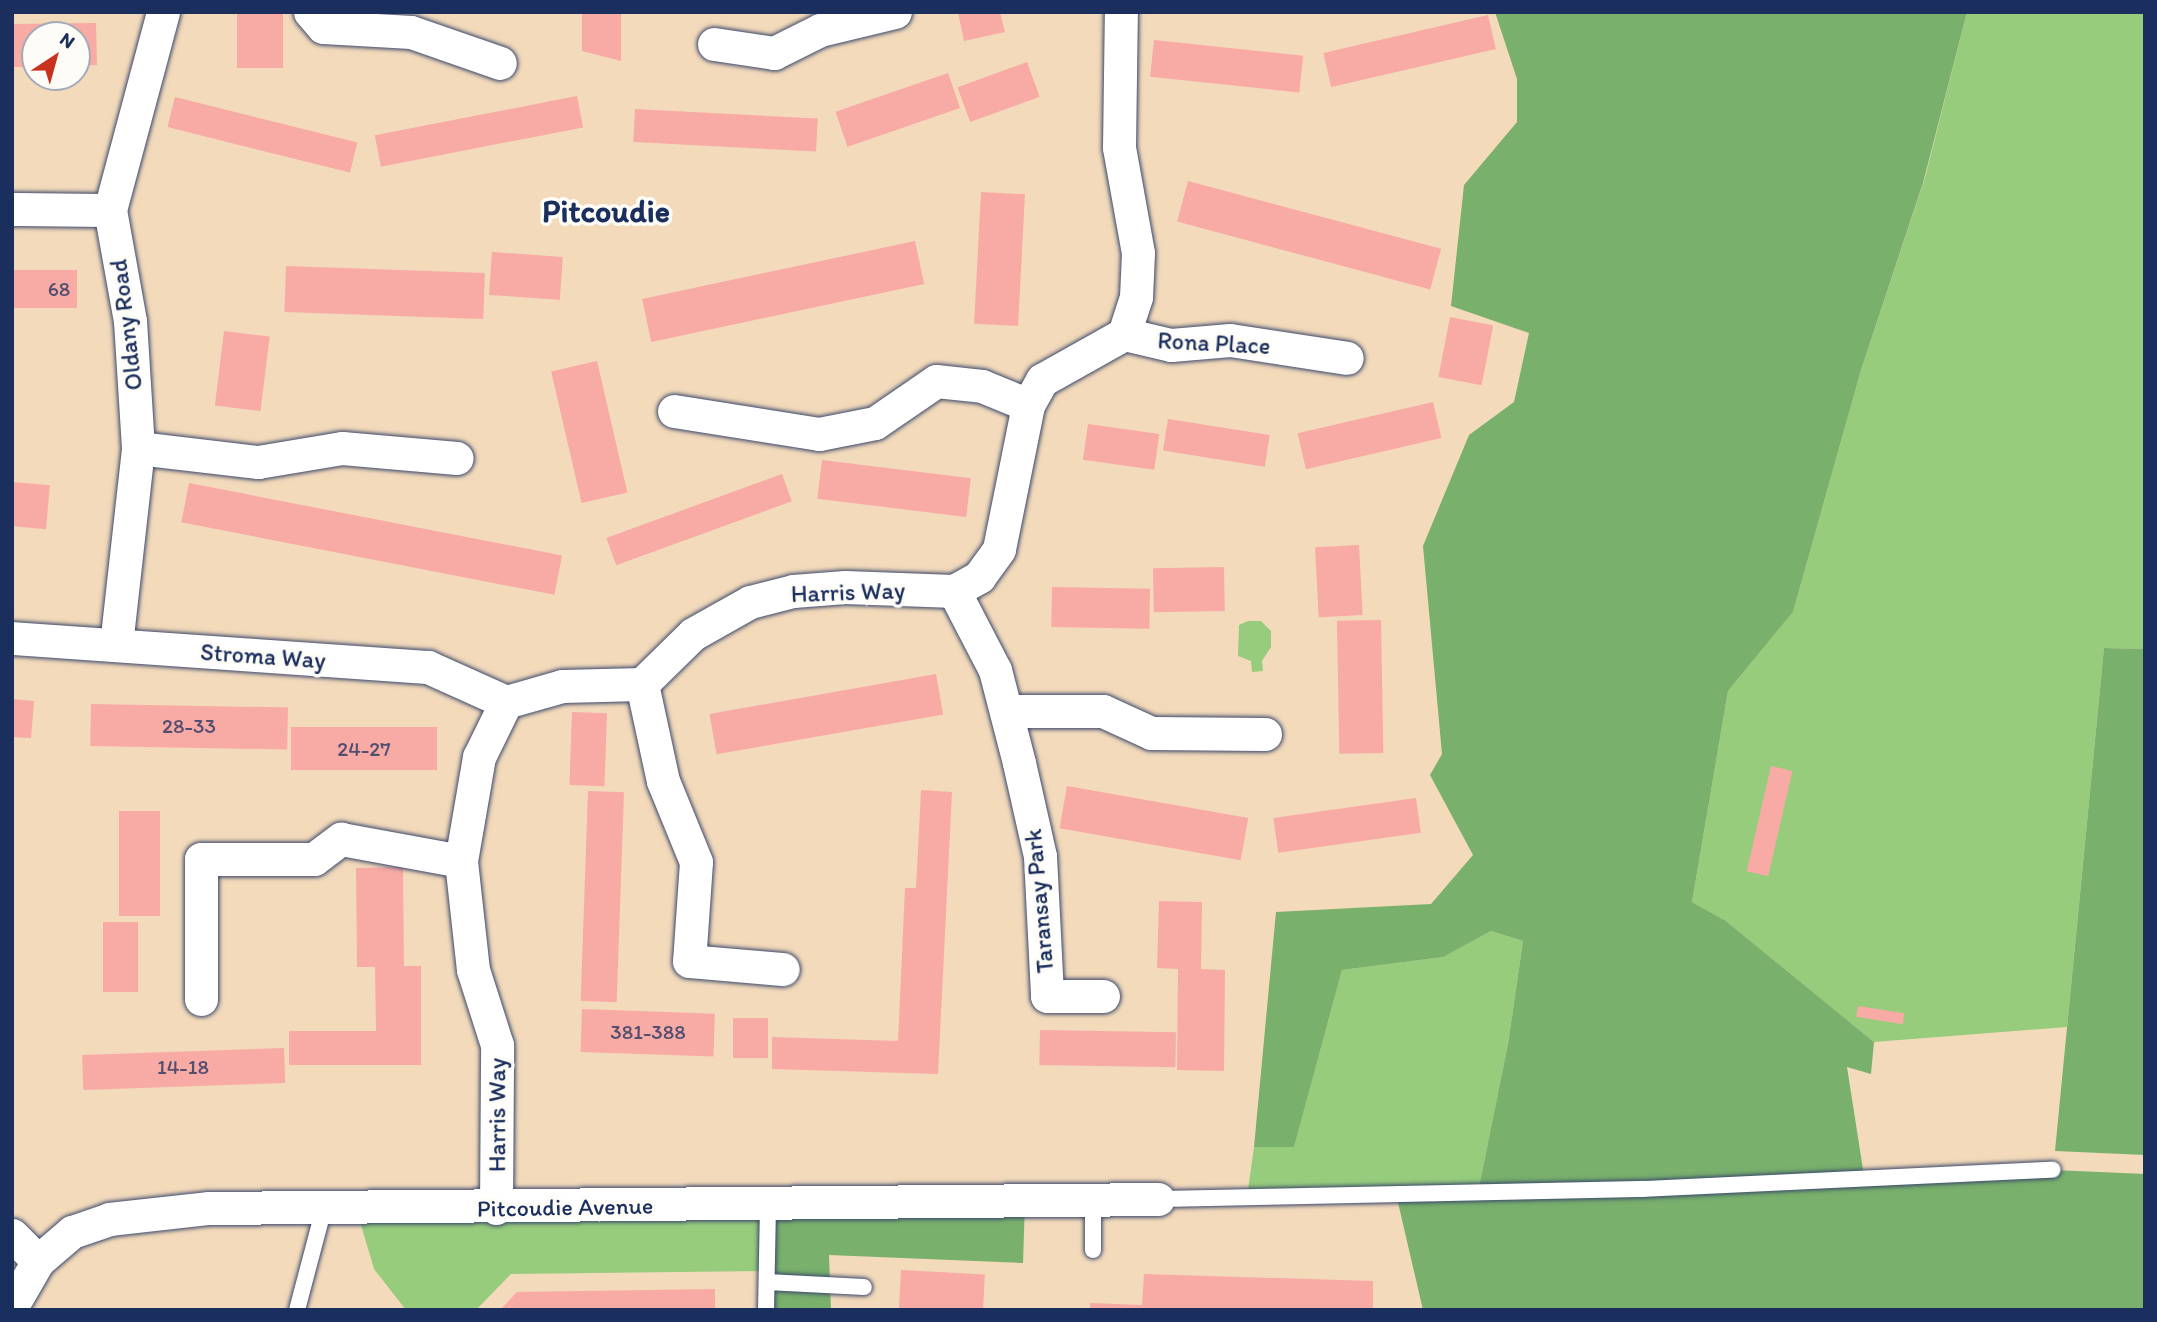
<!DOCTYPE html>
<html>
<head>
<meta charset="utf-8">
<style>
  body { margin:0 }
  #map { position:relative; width:2157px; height:1322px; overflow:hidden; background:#f3dabb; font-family:Itim,sans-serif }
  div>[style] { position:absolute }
  .green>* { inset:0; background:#97cc7d }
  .forest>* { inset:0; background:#79b06c }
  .building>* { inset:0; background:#f8aaa4; transform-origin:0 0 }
  .roads { filter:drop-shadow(0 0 2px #3b496c) drop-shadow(0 0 2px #3b496c) }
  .service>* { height:16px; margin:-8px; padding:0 8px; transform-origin:8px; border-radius:8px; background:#fff }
  .minor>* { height:33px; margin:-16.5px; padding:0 16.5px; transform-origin:16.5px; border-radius:16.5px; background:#fff }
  span { translate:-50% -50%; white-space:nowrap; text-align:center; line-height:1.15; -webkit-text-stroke:7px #fdfcf7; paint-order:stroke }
  .number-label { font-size:21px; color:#524e70 }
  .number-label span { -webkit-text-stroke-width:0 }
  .street-label { font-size:24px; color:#1b2f5e }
  .district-label { font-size:32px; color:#1b2f5e; font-weight:700 }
  .frame { position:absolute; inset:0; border:14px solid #1b2f5e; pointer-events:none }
  .north { position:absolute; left:21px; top:21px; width:70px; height:70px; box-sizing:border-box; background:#fdfcf7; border:2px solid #a3aaba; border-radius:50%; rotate:36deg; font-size:19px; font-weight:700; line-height:28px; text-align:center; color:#1b2f5e }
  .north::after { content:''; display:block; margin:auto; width:24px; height:32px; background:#c8321e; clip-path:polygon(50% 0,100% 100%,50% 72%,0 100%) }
</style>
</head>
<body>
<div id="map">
  <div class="green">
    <i style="clip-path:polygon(1967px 12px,2145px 12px,2145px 649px,2104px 648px,2067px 1027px,1874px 1042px,1726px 921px,1692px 902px,1728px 691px,1793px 612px,1861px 370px,1925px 178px)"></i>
    <i style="clip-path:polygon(1248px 621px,1261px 621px,1271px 631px,1271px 647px,1262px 661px,1263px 671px,1252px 672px,1251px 661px,1238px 656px,1239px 625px)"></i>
    <i style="clip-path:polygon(1491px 931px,1523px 941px,1508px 1044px,1478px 1192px,1247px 1197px,1254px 1147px,1294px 1146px,1342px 970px,1442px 957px)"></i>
    <i style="clip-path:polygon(768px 1205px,767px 1271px,511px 1274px,476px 1310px,406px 1310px,374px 1269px,356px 1208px)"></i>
  </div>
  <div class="forest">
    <i style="clip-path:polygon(1495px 12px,1967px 12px,1923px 183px,1861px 370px,1793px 612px,1728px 691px,1692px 902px,1726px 921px,1874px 1042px,1871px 1074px,1847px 1067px,1864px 1176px,2053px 1170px,2145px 1174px,2145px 1310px,1423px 1310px,1396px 1194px,1478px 1192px,1508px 1044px,1523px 941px,1491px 931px,1443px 957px,1342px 970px,1294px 1147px,1254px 1147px,1276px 912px,1431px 904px,1473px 855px,1430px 775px,1442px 754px,1423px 546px,1469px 435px,1514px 402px,1529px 333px,1451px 306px,1464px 185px,1517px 122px,1517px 79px)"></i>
    <i style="clip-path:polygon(2104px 648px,2145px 649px,2145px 1155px,2055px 1151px)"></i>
    <i style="clip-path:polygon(1025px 1202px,1023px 1263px,829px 1255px,831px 1310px,766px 1310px,768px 1205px)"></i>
  </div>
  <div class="building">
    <i style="left:237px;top:12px;width:46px;height:56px"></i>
    <i style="clip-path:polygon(582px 12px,621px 12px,621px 61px,582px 51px)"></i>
    <i style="clip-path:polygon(958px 12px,1000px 12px,1005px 32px,964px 41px)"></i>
    <i style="left:1488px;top:15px;width:35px;height:169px;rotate:77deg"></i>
    <i style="clip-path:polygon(96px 23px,97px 65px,77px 66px,77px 35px,35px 35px,35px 67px,12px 67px,12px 24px)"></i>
    <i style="left:1154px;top:40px;width:150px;height:37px;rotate:6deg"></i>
    <i style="left:1027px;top:62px;width:37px;height:74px;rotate:70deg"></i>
    <i style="left:948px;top:73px;width:37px;height:119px;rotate:71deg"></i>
    <i style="left:577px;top:96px;width:32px;height:206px;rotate:79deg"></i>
    <i style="left:175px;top:97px;width:188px;height:31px;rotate:14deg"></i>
    <i style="left:635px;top:109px;width:183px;height:33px;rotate:3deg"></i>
    <i style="left:1188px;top:181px;width:262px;height:42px;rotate:15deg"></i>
    <i style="left:981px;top:192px;width:44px;height:132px;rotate:3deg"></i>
    <i style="left:915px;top:241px;width:44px;height:279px;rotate:78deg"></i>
    <i style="left:492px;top:252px;width:71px;height:43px;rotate:4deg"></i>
    <i style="left:286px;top:266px;width:199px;height:46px;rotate:2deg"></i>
    <i style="left:12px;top:270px;width:65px;height:38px"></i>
    <i style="left:1450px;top:317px;width:44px;height:61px;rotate:11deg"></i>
    <i style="left:224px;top:331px;width:46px;height:75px;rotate:7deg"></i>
    <i style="left:597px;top:361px;width:135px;height:47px;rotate:77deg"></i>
    <i style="left:1433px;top:402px;width:37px;height:139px;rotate:77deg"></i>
    <i style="left:1168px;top:419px;width:103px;height:32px;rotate:9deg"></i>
    <i style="left:1088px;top:424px;width:72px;height:36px;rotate:8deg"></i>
    <i style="left:822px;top:460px;width:150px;height:39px;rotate:7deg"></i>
    <i style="left:782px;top:474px;width:29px;height:187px;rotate:70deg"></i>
    <i style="left:12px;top:482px;width:38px;height:44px;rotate:5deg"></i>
    <i style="left:189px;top:483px;width:380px;height:40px;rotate:11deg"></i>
    <i style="left:1359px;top:545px;width:70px;height:44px;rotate:87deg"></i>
    <i style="left:1224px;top:567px;width:44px;height:71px;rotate:89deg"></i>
    <i style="left:1052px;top:587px;width:98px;height:40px;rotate:1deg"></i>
    <i style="left:1381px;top:620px;width:133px;height:44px;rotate:89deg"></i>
    <i style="left:936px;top:674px;width:41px;height:230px;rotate:80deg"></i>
    <i style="clip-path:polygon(12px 699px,34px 701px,31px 738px,12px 737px)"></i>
    <i style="left:91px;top:704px;width:197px;height:42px;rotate:1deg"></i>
    <i style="left:572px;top:712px;width:35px;height:73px;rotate:2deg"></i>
    <i style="left:291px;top:727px;width:146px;height:43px"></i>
    <i style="left:1771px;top:766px;width:22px;height:108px;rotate:13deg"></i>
    <i style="left:1067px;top:786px;width:184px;height:43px;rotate:10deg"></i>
    <i style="clip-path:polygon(921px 790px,952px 792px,938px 1074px,772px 1069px,772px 1037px,898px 1041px,905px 888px,916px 888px)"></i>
    <i style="left:588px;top:791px;width:36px;height:210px;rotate:2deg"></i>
    <i style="left:1416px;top:798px;width:35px;height:144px;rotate:82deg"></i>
    <i style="left:119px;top:811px;width:41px;height:105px"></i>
    <i style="clip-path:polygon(403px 867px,404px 966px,421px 966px,421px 1065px,289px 1065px,289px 1031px,376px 1031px,375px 967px,357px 967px,356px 868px)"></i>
    <i style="clip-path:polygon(1159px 901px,1202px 902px,1201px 969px,1225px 970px,1224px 1071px,1177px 1070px,1178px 969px,1157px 968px)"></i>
    <i style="left:103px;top:922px;width:35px;height:70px"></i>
    <i style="left:1858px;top:1006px;width:47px;height:11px;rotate:9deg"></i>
    <i style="left:582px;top:1009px;width:133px;height:43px;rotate:2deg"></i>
    <i style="left:733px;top:1018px;width:35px;height:40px"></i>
    <i style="left:1040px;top:1030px;width:136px;height:35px;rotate:1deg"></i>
    <i style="left:284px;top:1048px;width:35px;height:202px;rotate:88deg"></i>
    <i style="left:901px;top:1270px;width:84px;height:40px;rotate:3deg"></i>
    <i style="clip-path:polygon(1144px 1274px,1373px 1281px,1373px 1310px,1090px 1310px,1090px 1303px,1142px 1305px)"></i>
    <i style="clip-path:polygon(715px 1289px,715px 1310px,500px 1310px,517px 1292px)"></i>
  </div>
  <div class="roads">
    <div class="service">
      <i style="left:1158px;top:1199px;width:485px;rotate:-1.2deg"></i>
      <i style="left:1643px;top:1189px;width:410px;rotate:-2.7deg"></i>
      <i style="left:1093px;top:1200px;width:50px;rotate:90deg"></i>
      <i style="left:767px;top:1282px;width:97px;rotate:3deg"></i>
      <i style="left:297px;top:1310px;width:106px;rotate:-75.2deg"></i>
      <i style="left:766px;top:1310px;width:105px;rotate:-88.9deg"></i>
    </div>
    <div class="minor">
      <i style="left:310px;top:12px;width:20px;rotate:49deg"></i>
      <i style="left:323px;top:27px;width:88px;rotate:3.3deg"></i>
      <i style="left:411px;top:32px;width:94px;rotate:19.2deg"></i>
      <i style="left:714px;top:44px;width:61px;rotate:8.5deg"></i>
      <i style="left:774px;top:53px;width:51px;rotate:-26.6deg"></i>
      <i style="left:820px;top:30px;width:77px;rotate:-13.5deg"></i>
      <i style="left:12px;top:209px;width:98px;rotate:0.6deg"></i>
      <i style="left:1124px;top:334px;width:48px;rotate:13.2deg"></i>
      <i style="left:1171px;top:345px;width:59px;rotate:-4.8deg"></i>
      <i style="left:1230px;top:340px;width:118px;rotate:8.7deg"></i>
      <i style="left:674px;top:411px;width:147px;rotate:9deg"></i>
      <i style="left:819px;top:434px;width:57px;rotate:-11.1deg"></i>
      <i style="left:875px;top:423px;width:74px;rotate:-34.5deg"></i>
      <i style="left:936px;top:381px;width:46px;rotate:6.2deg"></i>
      <i style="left:982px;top:386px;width:50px;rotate:22.4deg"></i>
      <i style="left:138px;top:448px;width:121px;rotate:6.7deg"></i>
      <i style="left:258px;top:462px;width:85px;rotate:-9.5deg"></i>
      <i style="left:342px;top:448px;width:115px;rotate:5deg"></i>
      <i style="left:954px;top:591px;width:89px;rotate:62.6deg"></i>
      <i style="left:995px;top:670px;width:96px;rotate:75.5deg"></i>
      <i style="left:1019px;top:763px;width:95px;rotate:77.3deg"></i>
      <i style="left:1040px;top:856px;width:140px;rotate:87.1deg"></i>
      <i style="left:1047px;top:996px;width:56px"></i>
      <i style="left:12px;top:638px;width:417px;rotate:4deg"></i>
      <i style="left:428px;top:667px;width:85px;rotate:24.2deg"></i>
      <i style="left:116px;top:645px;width:198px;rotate:-83.6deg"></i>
      <i style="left:138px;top:448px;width:127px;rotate:-93.6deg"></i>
      <i style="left:130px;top:321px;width:113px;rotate:-100.2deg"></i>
      <i style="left:110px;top:210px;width:205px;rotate:-75deg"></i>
      <i style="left:642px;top:684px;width:99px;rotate:77.8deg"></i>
      <i style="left:663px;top:781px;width:87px;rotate:67.8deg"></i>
      <i style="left:696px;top:862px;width:99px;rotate:94deg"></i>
      <i style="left:689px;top:961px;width:94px;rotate:4.9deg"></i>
      <i style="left:1006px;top:711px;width:97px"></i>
      <i style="left:1103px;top:711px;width:53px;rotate:24.6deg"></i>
      <i style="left:1151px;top:733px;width:114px;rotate:0.5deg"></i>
      <i style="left:201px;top:999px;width:140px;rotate:-90deg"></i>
      <i style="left:201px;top:859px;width:113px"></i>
      <i style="left:314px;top:859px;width:34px;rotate:-37deg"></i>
      <i style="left:341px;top:839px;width:122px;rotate:10.4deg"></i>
      <i style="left:496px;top:1208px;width:163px;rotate:-89.6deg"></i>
      <i style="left:497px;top:1045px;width:79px;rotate:-107.7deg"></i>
      <i style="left:473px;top:970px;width:110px;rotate:-96.3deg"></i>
      <i style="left:461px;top:861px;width:106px;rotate:-80.2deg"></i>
      <i style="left:479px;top:757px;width:61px;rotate:-63.9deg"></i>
      <i style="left:506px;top:702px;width:58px;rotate:-15.9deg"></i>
      <i style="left:562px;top:686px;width:80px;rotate:-1.4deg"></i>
      <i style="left:642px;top:684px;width:71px;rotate:-44.4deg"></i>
      <i style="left:693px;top:634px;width:65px;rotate:-29.3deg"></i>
      <i style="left:750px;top:602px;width:44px;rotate:-14.3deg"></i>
      <i style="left:793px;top:591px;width:52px;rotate:-4.4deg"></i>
      <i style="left:845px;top:587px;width:109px;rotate:2.1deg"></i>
      <i style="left:954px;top:591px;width:29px;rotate:-29deg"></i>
      <i style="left:979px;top:577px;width:34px;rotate:-54deg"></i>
      <i style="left:999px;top:549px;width:147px;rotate:-78.6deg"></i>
      <i style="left:1028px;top:405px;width:29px;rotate:-61deg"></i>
      <i style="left:1042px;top:380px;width:94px;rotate:-29.3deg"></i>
      <i style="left:1124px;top:334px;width:39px;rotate:-72deg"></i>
      <i style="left:1136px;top:297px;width:44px;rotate:-87.4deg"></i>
      <i style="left:1138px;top:253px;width:108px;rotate:-100.2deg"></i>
      <i style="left:1119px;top:147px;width:135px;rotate:-89.2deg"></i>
      <i style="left:12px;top:1235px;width:37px;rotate:45deg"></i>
      <i style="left:12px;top:1306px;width:52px;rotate:-60deg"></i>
      <i style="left:38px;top:1261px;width:45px;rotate:-40.5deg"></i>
      <i style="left:72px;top:1232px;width:39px;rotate:-19deg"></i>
      <i style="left:109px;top:1219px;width:101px;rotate:-6.3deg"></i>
      <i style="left:209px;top:1208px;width:949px;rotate:-0.54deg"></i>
    </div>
  </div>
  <div class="number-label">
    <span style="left:59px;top:289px">68</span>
    <span style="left:189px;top:726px">28-33</span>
    <span style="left:364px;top:749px">24-27</span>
    <span style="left:648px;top:1032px">381-388</span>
    <span style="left:183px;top:1067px">14-18</span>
  </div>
  <div class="street-label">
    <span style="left:126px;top:325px;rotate:-97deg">Oldany Road</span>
    <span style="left:1214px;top:343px;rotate:3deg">Rona Place</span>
    <span style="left:848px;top:592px;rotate:-2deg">Harris Way</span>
    <span style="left:263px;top:656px;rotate:4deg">Stroma Way</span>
    <span style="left:1039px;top:901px;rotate:-95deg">Taransay Park</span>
    <span style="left:497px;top:1115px;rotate:-90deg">Harris Way</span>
    <span style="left:565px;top:1207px;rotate:-1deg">Pitcoudie Avenue</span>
  </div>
  <div class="district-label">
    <span style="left:606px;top:211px">Pitcoudie</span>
  </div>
  <div class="frame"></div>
  <div class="north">N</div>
</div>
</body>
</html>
